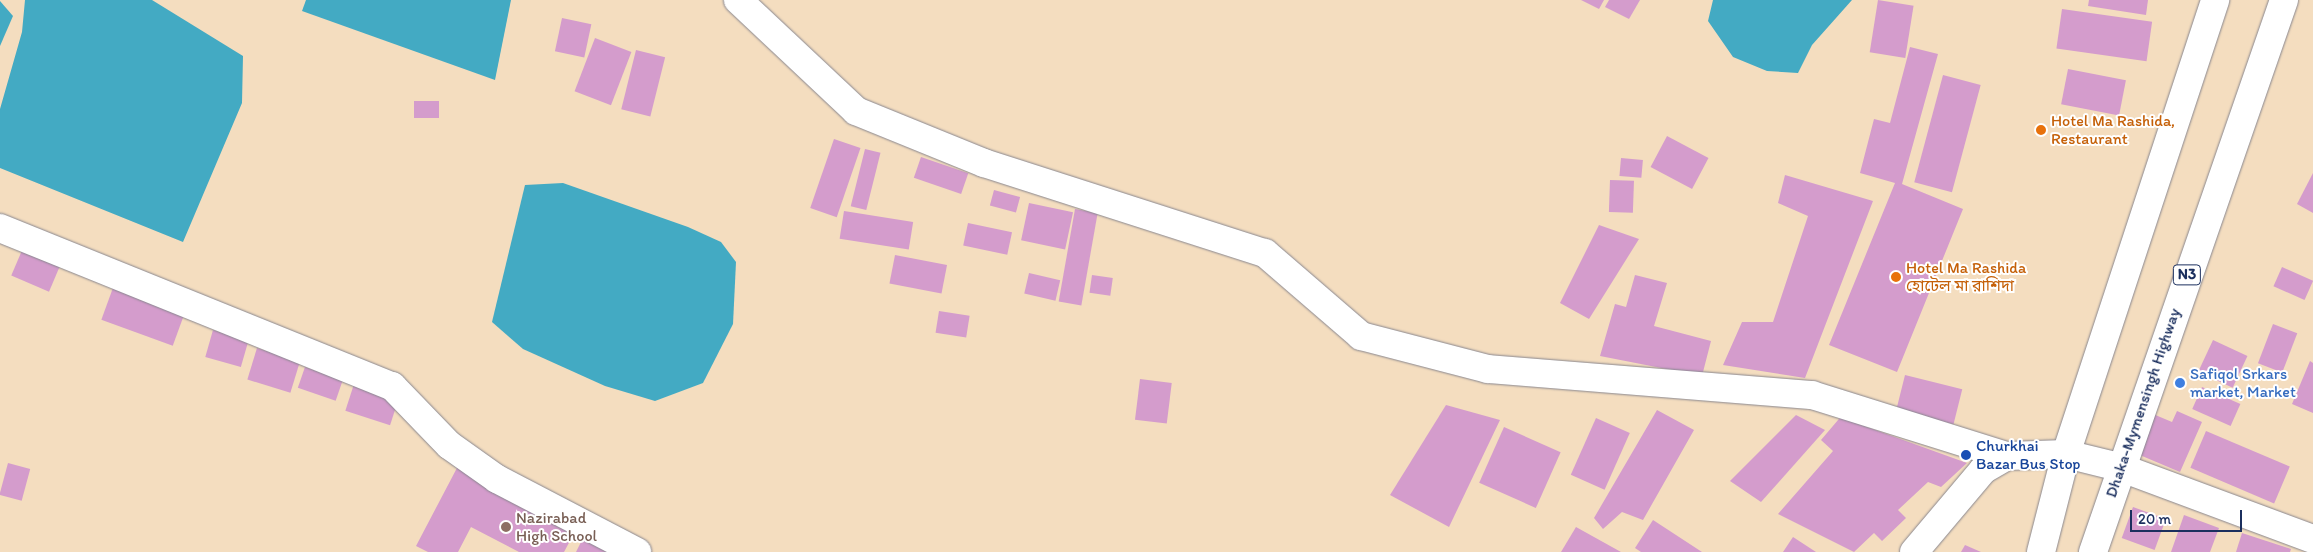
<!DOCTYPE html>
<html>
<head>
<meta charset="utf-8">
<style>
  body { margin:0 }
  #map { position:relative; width:2313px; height:552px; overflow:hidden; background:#f4ddbf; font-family:Itim,"Noto Sans Bengali",sans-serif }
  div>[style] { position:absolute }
  .water>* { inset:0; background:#43aac3 }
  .building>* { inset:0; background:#d49ccc; transform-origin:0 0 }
  .roads { filter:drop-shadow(0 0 1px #88868e) drop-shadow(0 0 1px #88868e) }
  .minor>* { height:28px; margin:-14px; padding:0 14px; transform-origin:14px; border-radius:14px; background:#fff }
  .highway>* { height:28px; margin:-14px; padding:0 14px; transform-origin:14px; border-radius:14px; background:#fff }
  .dots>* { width:14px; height:14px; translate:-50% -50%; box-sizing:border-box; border:2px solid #fff; border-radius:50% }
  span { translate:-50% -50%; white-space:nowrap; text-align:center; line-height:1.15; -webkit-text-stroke:4px #fff; paint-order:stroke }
  .shield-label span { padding:1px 4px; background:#fff; border:1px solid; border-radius:4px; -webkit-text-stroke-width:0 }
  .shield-label { font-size:15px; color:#1b2f5e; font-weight:700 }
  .food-label { font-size:16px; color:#c56008 }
  .left { translate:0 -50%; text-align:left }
  .shop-label { font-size:16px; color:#366cbe }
  .street-label { font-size:16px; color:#1b2f5e }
  .transit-label { font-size:16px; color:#164399 }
  .education-label { font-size:16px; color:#785e54 }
  .scale { position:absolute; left:2130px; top:510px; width:112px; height:22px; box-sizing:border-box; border:2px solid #1b2f5e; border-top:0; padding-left:6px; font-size:15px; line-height:18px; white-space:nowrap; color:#1b2f5e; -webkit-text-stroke:4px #fff; paint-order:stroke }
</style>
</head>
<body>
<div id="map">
  <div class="water">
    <i style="clip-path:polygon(25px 0,152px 0,243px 56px,242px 103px,183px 242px,0 168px,0 109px,22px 32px)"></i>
    <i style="clip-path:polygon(306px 0,511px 0,495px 80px,302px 11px)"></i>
    <i style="clip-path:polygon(1713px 0,1852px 0,1812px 45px,1798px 73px,1767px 71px,1733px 57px,1708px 21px)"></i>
    <i style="clip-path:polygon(0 1px,13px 16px,0 46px)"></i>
    <i style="clip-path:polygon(563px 183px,688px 227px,721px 242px,736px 262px,733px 324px,703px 383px,655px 401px,605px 386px,523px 349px,492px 322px,525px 185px)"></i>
  </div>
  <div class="building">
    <i style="clip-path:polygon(1581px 0,1604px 0,1599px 9px)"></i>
    <i style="clip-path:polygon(1609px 0,1640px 0,1629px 19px,1605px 7px)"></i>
    <i style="left:1878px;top:0;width:36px;height:53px;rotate:9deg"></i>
    <i style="clip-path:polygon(2089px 0,2148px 0,2146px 15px,2088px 6px)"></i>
    <i style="left:2062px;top:9px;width:91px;height:40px;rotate:8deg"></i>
    <i style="left:562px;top:18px;width:30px;height:34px;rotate:12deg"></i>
    <i style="left:595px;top:38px;width:39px;height:57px;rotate:21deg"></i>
    <i style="clip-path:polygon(1910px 47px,1938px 54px,1902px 184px,1963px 209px,1897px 372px,1829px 345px,1895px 183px,1860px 173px,1874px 119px,1890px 123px)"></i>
    <i style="left:636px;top:50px;width:30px;height:61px;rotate:14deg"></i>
    <i style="left:2068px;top:69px;width:59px;height:36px;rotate:11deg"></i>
    <i style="left:1943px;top:75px;width:39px;height:111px;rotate:15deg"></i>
    <i style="left:414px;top:101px;width:25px;height:17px"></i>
    <i style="left:1667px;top:136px;width:47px;height:35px;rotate:28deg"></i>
    <i style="left:834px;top:139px;width:28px;height:73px;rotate:19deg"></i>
    <i style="left:865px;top:149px;width:16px;height:59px;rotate:14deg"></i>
    <i style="left:921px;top:157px;width:50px;height:22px;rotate:19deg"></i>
    <i style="left:1621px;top:158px;width:22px;height:18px;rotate:5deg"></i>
    <i style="clip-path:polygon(2313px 173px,2313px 213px,2297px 204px)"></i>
    <i style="clip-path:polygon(1785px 175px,1873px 201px,1805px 378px,1723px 365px,1742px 322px,1773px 322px,1808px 216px,1778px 203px)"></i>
    <i style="left:1610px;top:180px;width:24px;height:32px;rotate:2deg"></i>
    <i style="left:994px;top:190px;width:27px;height:16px;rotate:15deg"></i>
    <i style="left:1029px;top:203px;width:45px;height:38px;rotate:12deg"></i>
    <i style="left:1075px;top:209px;width:23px;height:94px;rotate:10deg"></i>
    <i style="left:844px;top:211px;width:70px;height:28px;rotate:9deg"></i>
    <i style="left:968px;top:223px;width:45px;height:23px;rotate:12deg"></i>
    <i style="clip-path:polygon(1599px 225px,1639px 239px,1589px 319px,1560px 303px)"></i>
    <i style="left:23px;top:248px;width:41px;height:30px;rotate:23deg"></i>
    <i style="left:895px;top:255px;width:53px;height:29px;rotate:11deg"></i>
    <i style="left:2282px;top:267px;width:34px;height:21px;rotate:24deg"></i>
    <i style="left:1029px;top:273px;width:32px;height:21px;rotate:13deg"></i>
    <i style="left:1092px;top:275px;width:21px;height:18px;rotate:8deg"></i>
    <i style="clip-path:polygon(1635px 275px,1667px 283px,1654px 326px,1711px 341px,1702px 376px,1600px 356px,1615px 304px,1626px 307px)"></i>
    <i style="left:114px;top:285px;width:76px;height:37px;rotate:20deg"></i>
    <i style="left:939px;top:311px;width:31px;height:22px;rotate:9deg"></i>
    <i style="left:2273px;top:324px;width:26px;height:42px;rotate:21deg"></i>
    <i style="left:213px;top:330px;width:37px;height:28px;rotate:16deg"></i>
    <i style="left:2213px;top:340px;width:38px;height:35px;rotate:25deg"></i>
    <i style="left:257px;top:348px;width:45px;height:33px;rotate:17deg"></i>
    <i style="clip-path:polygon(2310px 361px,2313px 363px,2313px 413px,2292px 404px)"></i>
    <i style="left:305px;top:367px;width:40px;height:22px;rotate:19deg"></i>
    <i style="left:1905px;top:375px;width:59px;height:36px;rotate:14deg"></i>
    <i style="left:1140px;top:379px;width:32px;height:41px;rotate:7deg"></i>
    <i style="left:354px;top:384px;width:47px;height:28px;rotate:18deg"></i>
    <i style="left:2202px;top:387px;width:42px;height:24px;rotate:24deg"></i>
    <i style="clip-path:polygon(1446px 405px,1500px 420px,1449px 527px,1390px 495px)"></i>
    <i style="clip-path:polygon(1657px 410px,1694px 430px,1643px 520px,1622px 512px,1603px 529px,1594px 518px)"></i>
    <i style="clip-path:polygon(2177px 411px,2202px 422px,2180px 472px,2135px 453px,2153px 414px,2172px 422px)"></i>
    <i style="clip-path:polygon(1844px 413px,1856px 423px,1967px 463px,1941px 487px,1928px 482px,1898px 510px,1906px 518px,1882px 541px,1874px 533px,1854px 552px,1778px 514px,1833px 451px,1821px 440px)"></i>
    <i style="clip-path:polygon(1796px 415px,1825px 430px,1761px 502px,1730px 481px)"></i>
    <i style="left:1596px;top:418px;width:37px;height:62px;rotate:24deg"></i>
    <i style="left:1504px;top:427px;width:62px;height:61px;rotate:24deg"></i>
    <i style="left:2206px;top:431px;width:91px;height:40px;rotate:23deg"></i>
    <i style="left:8px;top:463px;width:23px;height:33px;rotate:15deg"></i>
    <i style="clip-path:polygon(458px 466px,577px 528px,564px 552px,519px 552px,471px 527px,458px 552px,428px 552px,416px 546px)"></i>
    <i style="left:2133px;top:507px;width:35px;height:33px;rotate:20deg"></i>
    <i style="clip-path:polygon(2184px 515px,2219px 528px,2210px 552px,2171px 552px)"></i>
    <i style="clip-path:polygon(1653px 520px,1702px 552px,1641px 552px,1635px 548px)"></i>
    <i style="clip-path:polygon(1576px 527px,1621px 552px,1561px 552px)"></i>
    <i style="clip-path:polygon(2242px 533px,2291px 549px,2290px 552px,2236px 552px)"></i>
    <i style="clip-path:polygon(585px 534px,620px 552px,576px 552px)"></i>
    <i style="clip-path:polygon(1793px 537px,1816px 552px,1783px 552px)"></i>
    <i style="clip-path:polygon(1965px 545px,1981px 552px,1961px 552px)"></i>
  </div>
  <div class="roads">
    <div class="minor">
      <i style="left:738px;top:0;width:162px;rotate:43.2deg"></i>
      <i style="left:856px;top:111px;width:138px;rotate:22.1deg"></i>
      <i style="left:984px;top:163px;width:295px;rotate:17.8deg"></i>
      <i style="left:1265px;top:253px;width:127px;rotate:40.8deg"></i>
      <i style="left:1361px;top:336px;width:131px;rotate:14.6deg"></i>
      <i style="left:1488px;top:369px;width:325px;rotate:4.6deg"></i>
      <i style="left:1812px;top:395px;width:204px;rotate:17.4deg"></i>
      <i style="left:0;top:228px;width:423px;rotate:22deg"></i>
      <i style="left:392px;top:386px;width:82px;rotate:46deg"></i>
      <i style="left:449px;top:445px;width:59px;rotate:35.3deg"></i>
      <i style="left:497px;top:479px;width:158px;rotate:27.5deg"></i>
      <i style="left:2066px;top:454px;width:55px;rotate:13.8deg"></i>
      <i style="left:2119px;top:467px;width:207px;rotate:20.4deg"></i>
    </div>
    <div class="highway">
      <i style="left:1914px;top:552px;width:107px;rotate:-49.9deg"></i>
      <i style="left:1983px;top:470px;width:28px;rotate:-30deg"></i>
      <i style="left:2007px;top:456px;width:59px;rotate:-1.9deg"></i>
      <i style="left:2041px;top:552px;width:101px;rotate:-75.7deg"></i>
      <i style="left:2066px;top:454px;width:478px;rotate:-71.8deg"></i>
      <i style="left:2093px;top:552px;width:584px;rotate:-70.91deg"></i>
    </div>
  </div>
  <div class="dots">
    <i style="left:2041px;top:130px;background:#e8710a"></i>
    <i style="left:1896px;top:277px;background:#e8710a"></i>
    <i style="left:2180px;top:383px;background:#3f7fe0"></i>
    <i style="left:1966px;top:455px;background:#1a4fb4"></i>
    <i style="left:506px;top:527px;background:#8d6e63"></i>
  </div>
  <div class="shield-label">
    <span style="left:2187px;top:275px">N3</span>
  </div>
  <div class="food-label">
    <span class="left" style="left:2051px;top:130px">Hotel Ma Rashida,<br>Restaurant</span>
    <span class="left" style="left:1906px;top:277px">Hotel Ma Rashida<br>হোটেল মা রাশিদা</span>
  </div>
  <div class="shop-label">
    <span class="left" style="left:2190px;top:383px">Safiqol Srkars<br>market, Market</span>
  </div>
  <div class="street-label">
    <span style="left:2143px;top:403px;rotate:-71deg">Dhaka-Mymensingh Highway</span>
  </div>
  <div class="transit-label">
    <span class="left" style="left:1976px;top:455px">Churkhai<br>Bazar Bus Stop</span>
  </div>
  <div class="education-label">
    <span class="left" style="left:516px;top:527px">Nazirabad<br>High School</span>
  </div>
  <div class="scale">20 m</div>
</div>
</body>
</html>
